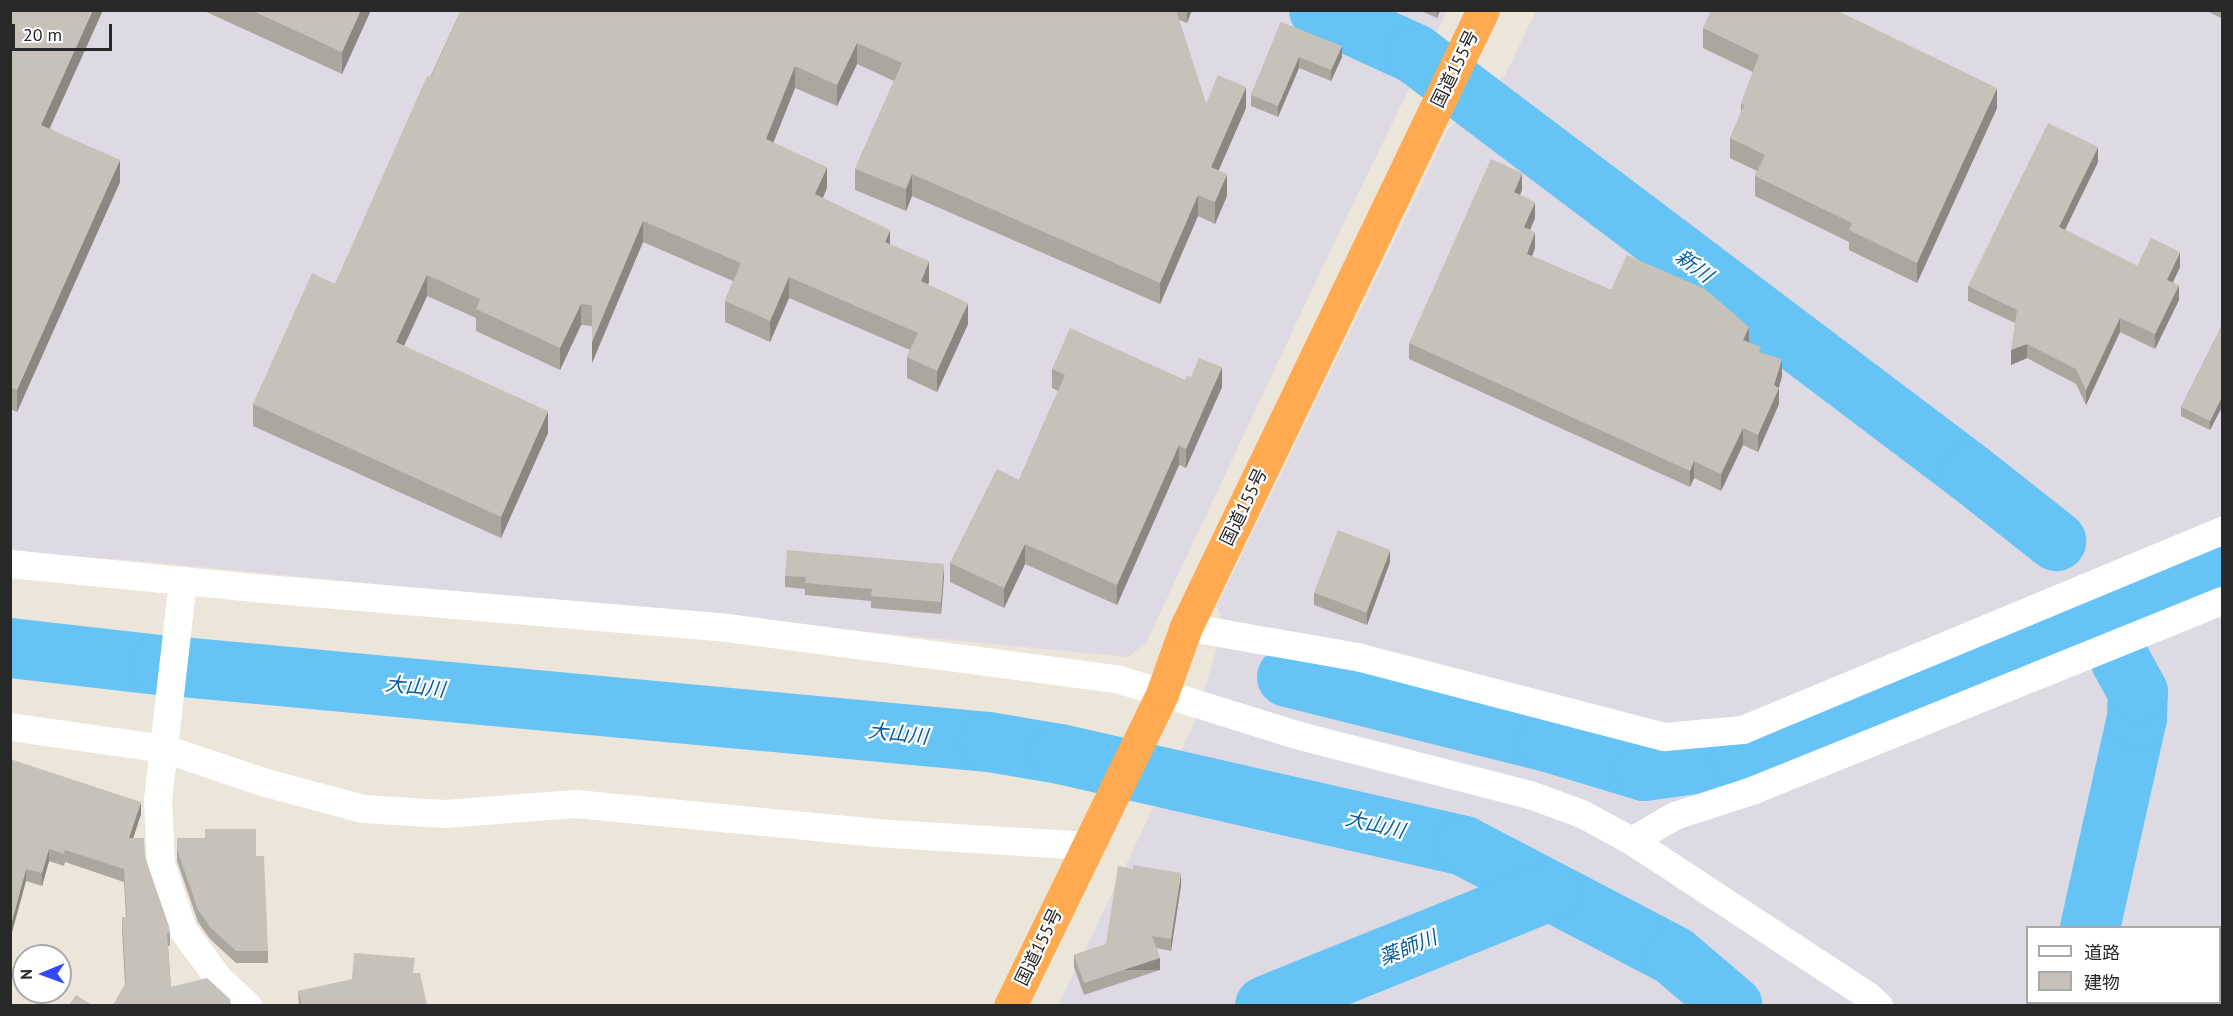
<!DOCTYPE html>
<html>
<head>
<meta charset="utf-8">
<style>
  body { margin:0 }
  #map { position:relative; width:2233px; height:1016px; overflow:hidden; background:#ece5d9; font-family:"PT Sans","Noto Sans JP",sans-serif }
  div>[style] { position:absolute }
  .industrial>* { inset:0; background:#dddae3 }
  .river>* { height:60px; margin:-30px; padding:0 30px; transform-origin:30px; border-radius:30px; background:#65c3f5 }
  .street>* { height:28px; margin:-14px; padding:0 14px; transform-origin:14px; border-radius:14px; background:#fff }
  .highway>* { height:33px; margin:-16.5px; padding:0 16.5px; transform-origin:16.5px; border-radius:16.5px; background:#ffaa50 }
  .wall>* { inset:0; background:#aba79f }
  .shaded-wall>* { inset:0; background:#8b8882; transform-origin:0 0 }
  .building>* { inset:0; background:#c7c2b9; transform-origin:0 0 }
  span { translate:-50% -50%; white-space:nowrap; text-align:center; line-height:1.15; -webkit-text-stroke:4.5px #fff; paint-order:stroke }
  .street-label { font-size:18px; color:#282828 }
  .water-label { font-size:20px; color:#065e9e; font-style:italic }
  .frame { position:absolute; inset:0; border:12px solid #282828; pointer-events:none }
  .legend { position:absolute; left:2026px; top:926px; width:195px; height:78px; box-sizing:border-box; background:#fff; border:2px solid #a9a9a9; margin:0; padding:8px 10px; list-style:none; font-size:18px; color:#282828 }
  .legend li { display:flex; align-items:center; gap:12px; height:30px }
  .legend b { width:30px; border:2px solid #a9a9a9 }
  .north { position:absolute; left:12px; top:944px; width:60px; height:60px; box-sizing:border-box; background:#fff; border:2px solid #a9a9a9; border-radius:50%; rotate:269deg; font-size:16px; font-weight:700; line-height:24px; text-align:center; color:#282828 }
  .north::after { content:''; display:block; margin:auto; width:21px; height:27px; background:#3248ff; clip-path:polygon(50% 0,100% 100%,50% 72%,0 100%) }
  .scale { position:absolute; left:12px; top:24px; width:100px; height:27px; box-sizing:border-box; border:3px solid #282828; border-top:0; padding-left:8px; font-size:18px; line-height:21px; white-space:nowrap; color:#282828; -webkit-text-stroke:4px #fff; paint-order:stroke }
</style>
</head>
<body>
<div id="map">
  <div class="industrial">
    <i style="clip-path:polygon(10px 11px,1447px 11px,1331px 249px,1146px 643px,1128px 657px,128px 560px,43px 555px,11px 549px)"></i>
    <i style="clip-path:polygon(evenodd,1536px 11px,2222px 11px,2222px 1005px,1058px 1006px,1194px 723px,1224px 625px,1217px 606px,1448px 130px,1505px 75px,1536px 11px,2028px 928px,2220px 928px,2220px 1002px,2028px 1002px,2028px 928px)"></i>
  </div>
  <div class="river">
    <i style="left:1319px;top:10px;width:106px;rotate:24.6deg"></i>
    <i style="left:1415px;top:54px;width:695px;rotate:37.05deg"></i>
    <i style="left:1970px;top:473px;width:110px;rotate:38.3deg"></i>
    <i style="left:10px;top:648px;width:151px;rotate:6.5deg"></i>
    <i style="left:160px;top:665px;width:833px;rotate:5.31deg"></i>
    <i style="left:989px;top:742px;width:72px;rotate:9.6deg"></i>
    <i style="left:1060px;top:754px;width:414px;rotate:12.8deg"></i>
    <i style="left:1464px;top:846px;width:237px;rotate:27.6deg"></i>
    <i style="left:1674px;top:956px;width:77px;rotate:40.3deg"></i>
    <i style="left:1287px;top:677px;width:269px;rotate:14deg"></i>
    <i style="left:1548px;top:742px;width:100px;rotate:16.8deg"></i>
    <i style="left:1644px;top:771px;width:98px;rotate:-7.6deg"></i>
    <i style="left:1741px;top:758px;width:519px;rotate:-22.17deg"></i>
    <i style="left:2090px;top:928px;width:215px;rotate:-77.4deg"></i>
    <i style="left:2137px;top:718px;width:26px;rotate:-88deg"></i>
    <i style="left:2138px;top:692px;width:35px;rotate:-119deg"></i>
    <i style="left:1265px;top:1006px;width:307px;rotate:-22deg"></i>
    <i style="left:2072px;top:1006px;width:4px;rotate:-76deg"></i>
  </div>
  <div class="street">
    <i style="left:10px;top:564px;width:244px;rotate:5.6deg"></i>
    <i style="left:253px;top:588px;width:469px;rotate:4.8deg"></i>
    <i style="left:720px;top:627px;width:403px;rotate:7.5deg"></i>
    <i style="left:1120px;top:680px;width:189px;rotate:17.3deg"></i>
    <i style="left:1300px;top:736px;width:237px;rotate:14.4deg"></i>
    <i style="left:1530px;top:795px;width:55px;rotate:20.1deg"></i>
    <i style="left:1582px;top:814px;width:57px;rotate:28.4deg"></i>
    <i style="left:1632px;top:841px;width:50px;rotate:-30.2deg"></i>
    <i style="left:1675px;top:816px;width:81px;rotate:-18deg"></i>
    <i style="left:1752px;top:791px;width:507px;rotate:-22.01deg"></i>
    <i style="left:183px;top:581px;width:219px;rotate:96.5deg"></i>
    <i style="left:158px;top:799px;width:65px;rotate:87.4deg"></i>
    <i style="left:161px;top:864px;width:70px;rotate:71.6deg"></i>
    <i style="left:183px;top:930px;width:61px;rotate:53.7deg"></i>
    <i style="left:219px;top:979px;width:40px;rotate:43deg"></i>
    <i style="left:1186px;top:627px;width:178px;rotate:10deg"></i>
    <i style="left:1361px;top:658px;width:314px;rotate:14.6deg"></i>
    <i style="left:1665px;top:737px;width:78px;rotate:-5.1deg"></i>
    <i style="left:1743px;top:730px;width:519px;rotate:-22.56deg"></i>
    <i style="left:10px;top:727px;width:157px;rotate:8.1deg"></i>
    <i style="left:165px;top:749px;width:107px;rotate:18.6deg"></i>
    <i style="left:266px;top:783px;width:100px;rotate:15deg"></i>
    <i style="left:363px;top:809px;width:82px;rotate:3.5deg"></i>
    <i style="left:445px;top:814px;width:131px;rotate:-4.4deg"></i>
    <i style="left:576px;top:804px;width:300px;rotate:5.5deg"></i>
    <i style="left:875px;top:833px;width:213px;rotate:3.5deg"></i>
    <i style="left:1632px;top:841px;width:282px;rotate:33.3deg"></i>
    <i style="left:1868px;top:996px;width:15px;rotate:42deg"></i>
  </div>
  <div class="highway">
    <i style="left:1010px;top:1006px;width:347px;rotate:-64deg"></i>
    <i style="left:1162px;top:694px;width:71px;rotate:-70.3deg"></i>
    <i style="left:1186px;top:627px;width:685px;rotate:-64.3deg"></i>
  </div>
  <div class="wall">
    <i style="clip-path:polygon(10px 10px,103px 10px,50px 128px,120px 182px,17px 412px,10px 409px)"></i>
    <i style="clip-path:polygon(202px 10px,371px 10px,342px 74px)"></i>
    <i style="clip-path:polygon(461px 10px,1192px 10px,1187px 23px,1179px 20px,1206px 104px,1246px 108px,1218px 170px,1227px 196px,1215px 224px,1198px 216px,1160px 304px,912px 196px,906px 211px,855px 190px,855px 169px,894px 81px,857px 64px,837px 106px,795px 88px,773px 143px,827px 188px,823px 198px,890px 244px,929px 282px,928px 285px,968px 324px,937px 392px,907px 378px,907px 357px,910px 350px,789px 298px,770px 342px,725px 322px,725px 301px,733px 281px,643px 242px,592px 363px,592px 326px,581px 325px,560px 370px,476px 331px,476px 318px,427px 296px,404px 346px,548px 433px,501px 538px,253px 426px,253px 404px,335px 284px)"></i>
    <i style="clip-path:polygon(1419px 10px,1440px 10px,1437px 18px)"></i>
    <i style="clip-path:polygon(2205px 10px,2223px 10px,2223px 19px)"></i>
    <i style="clip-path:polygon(1281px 22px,1342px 57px,1331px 81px,1299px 68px,1278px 117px,1251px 106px,1251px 95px)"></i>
    <i style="clip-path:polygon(1703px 28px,1997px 108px,1917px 283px,1849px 250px,1849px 242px,1755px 196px,1755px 176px,1757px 171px,1730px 158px,1730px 138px,1741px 113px,1741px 104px,1753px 72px,1703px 48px)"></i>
    <i style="clip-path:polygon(2098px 162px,2065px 230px,2137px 266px,2180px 267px,2173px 282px,2179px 300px,2155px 349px,2120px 332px,2086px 405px,2076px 384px,2027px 358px,2011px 365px,2015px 323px,1968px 301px,1968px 286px)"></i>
    <i style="clip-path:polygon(1522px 190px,1520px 195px,1535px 218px,1530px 230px,1535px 248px,1532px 256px,1611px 290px,1749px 342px,1761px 352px,1782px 376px,1779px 387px,1779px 404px,1758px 452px,1743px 445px,1721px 491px,1694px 478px,1690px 487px,1409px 359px,1409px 343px)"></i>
    <i style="clip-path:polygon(2223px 323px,2223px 405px,2210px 430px,2181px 416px,2181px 407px)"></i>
    <i style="clip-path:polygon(1052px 369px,1185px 380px,1222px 387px,1186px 468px,1179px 465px,1117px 605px,1025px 564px,1004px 608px,950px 582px,950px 563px,1019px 480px,1058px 391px,1052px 388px)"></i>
    <i style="clip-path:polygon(1390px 562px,1367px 625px,1314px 605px,1314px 593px)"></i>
    <i style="clip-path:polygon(785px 576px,944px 576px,941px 614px,871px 608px,871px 601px,805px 595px,805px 589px,785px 587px)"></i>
    <i style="clip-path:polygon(10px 759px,141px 814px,133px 838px,145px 857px,170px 933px,170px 946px,168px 946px,171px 987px,230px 999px,125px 984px,122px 930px,122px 917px,126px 917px,124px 882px,65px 862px,64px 866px,49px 861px,42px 886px,26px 881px)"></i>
    <i style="clip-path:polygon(177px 838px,256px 856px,268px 951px,268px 963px,236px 963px,210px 939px,198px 922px,177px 861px)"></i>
    <i style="clip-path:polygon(1181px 885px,1171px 951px,1157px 948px,1160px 970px,1084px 995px,1074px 967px,1074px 955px,1106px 944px)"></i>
    <i style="clip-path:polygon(414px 973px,427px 1005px,299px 1005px,298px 991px)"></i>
  </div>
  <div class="shaded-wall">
    <i style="clip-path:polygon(93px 10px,103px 10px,41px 147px,41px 125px)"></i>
    <i style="clip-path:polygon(361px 10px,371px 10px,342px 74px,342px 52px)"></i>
    <i style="clip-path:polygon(1187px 10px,1192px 10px,1187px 23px)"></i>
    <i style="clip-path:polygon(1437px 10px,1440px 10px,1437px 18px)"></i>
    <i style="clip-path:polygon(857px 43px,857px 64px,837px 106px,837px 85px)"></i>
    <i style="clip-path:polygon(1342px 46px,1342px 57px,1331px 81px,1331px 70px)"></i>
    <i style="clip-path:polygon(1299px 57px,1299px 68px,1278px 117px,1278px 106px)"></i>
    <i style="clip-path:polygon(795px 66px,795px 88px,766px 161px,766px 139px)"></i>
    <i style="clip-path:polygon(1246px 87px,1246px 108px,1211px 188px,1211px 167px)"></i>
    <i style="clip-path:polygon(1997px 88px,1997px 108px,1917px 283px,1917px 263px)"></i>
    <i style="clip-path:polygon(2098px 147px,2098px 162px,2059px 242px,2059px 227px)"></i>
    <i style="clip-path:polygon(120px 160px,120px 182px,17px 412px,17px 390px)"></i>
    <i style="clip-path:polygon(827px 167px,827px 188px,815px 215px,815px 194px)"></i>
    <i style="clip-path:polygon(1522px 173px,1522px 190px,1514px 209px,1514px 192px)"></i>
    <i style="clip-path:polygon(912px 174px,912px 196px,906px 211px,906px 189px)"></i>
    <i style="clip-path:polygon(1227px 174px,1227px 196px,1215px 224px,1215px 202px)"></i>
    <i style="clip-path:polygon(1198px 195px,1198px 216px,1160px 304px,1160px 283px)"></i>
    <i style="clip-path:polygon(1535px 202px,1535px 218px,1524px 244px,1524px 227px)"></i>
    <i style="clip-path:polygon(643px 221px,643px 242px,592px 363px,592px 342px)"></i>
    <i style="clip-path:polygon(890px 230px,890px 251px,885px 242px)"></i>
    <i style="clip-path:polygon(1535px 232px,1535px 248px,1527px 270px,1527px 254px)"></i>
    <i style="clip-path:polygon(2180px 252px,2180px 267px,2167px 295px,2167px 280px)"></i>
    <i style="clip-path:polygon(929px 261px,929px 282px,921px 302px,921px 281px)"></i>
    <i style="clip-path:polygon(427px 275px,427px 296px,396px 363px,396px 342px)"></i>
    <i style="clip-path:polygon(789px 277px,789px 298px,770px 342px,770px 321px)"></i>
    <i style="clip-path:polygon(2179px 285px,2179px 300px,2155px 349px,2155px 334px)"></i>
    <i style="clip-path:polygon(968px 303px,968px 324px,937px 392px,937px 371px)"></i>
    <i style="clip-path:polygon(581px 304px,581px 325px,560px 370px,560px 348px)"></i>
    <i style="clip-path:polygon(2120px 318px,2120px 332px,2086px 405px,2086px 390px)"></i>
    <i style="clip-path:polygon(1749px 327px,1749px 343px,1743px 340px)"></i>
    <i style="clip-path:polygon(2027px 344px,2027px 358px,2011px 365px,2011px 350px)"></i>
    <i style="clip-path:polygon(1782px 359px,1782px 376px,1777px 394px,1779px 388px,1779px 404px,1758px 452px,1758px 435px)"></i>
    <i style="clip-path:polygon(1222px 367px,1222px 387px,1186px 468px,1186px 449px)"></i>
    <i style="clip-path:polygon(2223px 395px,2223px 405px,2210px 430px,2210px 421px)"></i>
    <i style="clip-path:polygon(548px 411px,548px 433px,501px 538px,501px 517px)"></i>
    <i style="clip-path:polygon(1743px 428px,1743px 445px,1721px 491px,1721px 474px)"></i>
    <i style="clip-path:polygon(1179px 445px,1179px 465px,1117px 605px,1117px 585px)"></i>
    <i style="clip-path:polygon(1694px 461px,1694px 478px,1690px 487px,1690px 471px)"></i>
    <i style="clip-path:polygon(1025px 544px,1025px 564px,1004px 608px,1004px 588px)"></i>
    <i style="clip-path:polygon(1390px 550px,1390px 562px,1367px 625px,1367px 613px)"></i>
    <i style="clip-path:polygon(944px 564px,944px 576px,941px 614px,941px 602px)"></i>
    <i style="clip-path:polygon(141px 802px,141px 814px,129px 851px,129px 838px)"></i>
    <i style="clip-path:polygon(49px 849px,49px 861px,42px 886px,42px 873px)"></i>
    <i style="clip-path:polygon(26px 869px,26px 881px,10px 940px,10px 928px)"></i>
    <i style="clip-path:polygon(1181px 873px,1181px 885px,1171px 951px,1171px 939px)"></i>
    <i style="left:1160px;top:958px;width:12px;height:80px;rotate:90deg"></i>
  </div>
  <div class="building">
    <i style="clip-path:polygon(10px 10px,93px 10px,41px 125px,120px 160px,17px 390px,10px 387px)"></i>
    <i style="clip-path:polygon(251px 10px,361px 10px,342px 52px)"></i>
    <i style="clip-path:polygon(461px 10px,1176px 10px,1206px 104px,1218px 75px,1246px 87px,1211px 167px,1227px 174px,1215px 202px,1198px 195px,1160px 283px,912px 174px,906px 189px,855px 169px,902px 63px,857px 43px,837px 85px,795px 66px,766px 139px,827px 167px,815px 194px,890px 230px,885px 242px,929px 261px,921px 281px,968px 303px,937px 371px,907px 357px,918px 333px,789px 277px,770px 321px,725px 301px,741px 263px,643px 221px,592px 342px,592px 305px,581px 304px,560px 348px,476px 309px,480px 299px,427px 275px,396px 342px,548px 411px,501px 517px,253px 404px,312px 273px,335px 284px,427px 76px,431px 77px)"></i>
    <i style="clip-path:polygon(1711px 10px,1836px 10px,1997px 88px,1917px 263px,1849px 230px,1852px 223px,1755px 176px,1765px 155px,1730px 138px,1744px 105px,1741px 104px,1759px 55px,1703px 28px)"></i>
    <i style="clip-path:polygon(1281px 22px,1342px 46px,1331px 70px,1299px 57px,1278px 106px,1251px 95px)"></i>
    <i style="clip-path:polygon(2048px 123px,2098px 147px,2059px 227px,2137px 266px,2151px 238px,2180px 252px,2167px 280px,2179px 285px,2155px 334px,2120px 318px,2086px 390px,2076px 369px,2027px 344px,2011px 350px,2017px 310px,1968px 286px)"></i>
    <i style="clip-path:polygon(1491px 159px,1522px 173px,1514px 192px,1535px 202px,1524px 227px,1535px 232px,1527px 254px,1611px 290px,1627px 255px,1705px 289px,1749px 327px,1743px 340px,1761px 347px,1759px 352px,1782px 359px,1774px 385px,1779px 388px,1758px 435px,1743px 428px,1721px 474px,1694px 461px,1690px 471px,1409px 343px)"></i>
    <i style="clip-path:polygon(2223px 323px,2223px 395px,2210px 421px,2181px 407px)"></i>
    <i style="clip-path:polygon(1070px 328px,1185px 380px,1187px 376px,1191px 377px,1199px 358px,1222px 367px,1186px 449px,1179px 445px,1117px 585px,1025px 544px,1004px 588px,950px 563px,997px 469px,1019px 480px,1065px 375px,1052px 369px)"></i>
    <i style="left:1338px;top:530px;width:56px;height:67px;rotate:21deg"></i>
    <i style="clip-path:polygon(787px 550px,944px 564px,941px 602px,871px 596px,872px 589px,805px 583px,806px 577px,785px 576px)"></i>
    <i style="clip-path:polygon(10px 759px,141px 802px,129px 838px,144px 838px,145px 857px,169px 926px,170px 933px,167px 934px,171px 987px,207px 978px,230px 999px,231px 1005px,113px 1005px,126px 982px,122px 917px,127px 917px,124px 869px,65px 850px,64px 854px,49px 849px,42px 873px,26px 869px,10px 928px)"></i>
    <i style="clip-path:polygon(205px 829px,256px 829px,256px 856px,264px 856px,268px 951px,236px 951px,210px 927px,198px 910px,177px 849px,177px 838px,205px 838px)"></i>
    <i style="clip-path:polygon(1133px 865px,1181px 873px,1171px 939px,1152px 936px,1160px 958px,1084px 983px,1074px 955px,1106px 944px,1118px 866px,1133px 869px)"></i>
    <i style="clip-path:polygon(354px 953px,415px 958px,413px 973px,420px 973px,427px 1005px,302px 1005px,298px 991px,352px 979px)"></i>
    <i style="clip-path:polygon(76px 995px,92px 1005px,69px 1005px)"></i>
  </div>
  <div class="street-label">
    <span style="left:1455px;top:69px;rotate:-64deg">国道155号</span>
    <span style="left:1244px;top:507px;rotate:-64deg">国道155号</span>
    <span style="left:1039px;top:947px;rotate:-64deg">国道155号</span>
  </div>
  <div class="water-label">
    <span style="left:1694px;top:266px;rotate:37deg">新川</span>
    <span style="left:415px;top:687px;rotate:6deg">大山川</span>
    <span style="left:898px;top:734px;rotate:6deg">大山川</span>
    <span style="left:1375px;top:825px;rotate:13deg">大山川</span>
    <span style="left:1408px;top:948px;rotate:-22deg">薬師川</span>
  </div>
  <div class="frame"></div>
  <ul class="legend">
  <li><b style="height:8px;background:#fff"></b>道路</li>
  <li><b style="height:16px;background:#c7c2b9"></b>建物</li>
  </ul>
  <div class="north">N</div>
  <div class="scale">20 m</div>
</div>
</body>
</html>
